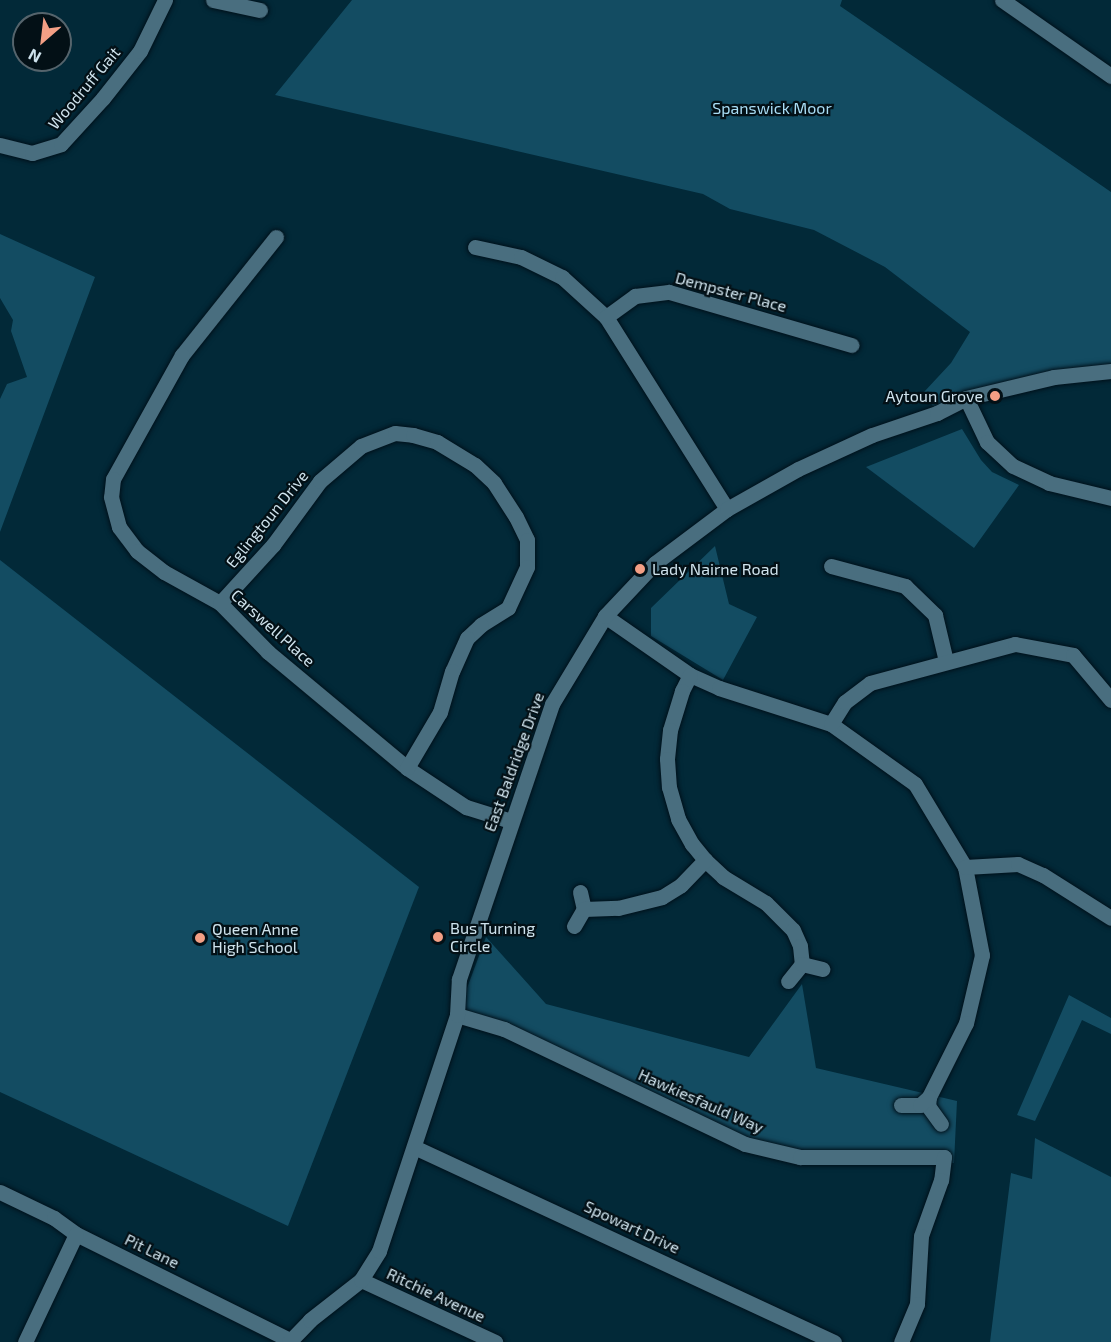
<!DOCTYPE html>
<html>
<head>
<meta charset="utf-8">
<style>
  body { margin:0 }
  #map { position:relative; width:1111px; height:1342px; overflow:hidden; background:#022938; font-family:"Exo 2",sans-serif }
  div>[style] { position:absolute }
  .green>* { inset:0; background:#134c62 }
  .roads { filter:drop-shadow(0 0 2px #00111b) drop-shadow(0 0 2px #00111b) }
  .street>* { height:15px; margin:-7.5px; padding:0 7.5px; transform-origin:7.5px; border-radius:7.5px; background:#496e7f }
  .dots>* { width:16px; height:16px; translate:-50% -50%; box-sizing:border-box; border:3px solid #031016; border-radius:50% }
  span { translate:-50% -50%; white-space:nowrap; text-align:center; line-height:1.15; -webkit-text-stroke:4.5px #031016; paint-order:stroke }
  .street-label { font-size:16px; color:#cfe3ed }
  .park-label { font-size:16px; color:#a9ddf5 }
  .poi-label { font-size:16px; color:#cfe3ed }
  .right { translate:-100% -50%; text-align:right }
  .left { translate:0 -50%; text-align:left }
  .north { position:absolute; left:12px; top:12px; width:60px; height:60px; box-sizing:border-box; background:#031016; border:2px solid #55646c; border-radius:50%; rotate:208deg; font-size:16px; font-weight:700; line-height:24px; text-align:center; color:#cfe3ed }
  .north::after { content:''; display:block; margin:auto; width:21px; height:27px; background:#f39f85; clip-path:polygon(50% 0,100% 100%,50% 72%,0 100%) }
</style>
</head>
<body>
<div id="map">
  <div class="green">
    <i style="clip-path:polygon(352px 0,842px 0,840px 6px,1111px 192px,1111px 371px,937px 413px,924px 392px,951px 363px,970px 332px,885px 267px,814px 230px,730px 209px,703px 194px,275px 95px)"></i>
    <i style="clip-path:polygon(0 234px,95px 277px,0 532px,0 399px,7px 384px,27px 377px,11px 331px,13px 320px,0 298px)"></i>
    <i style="clip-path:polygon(962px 429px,981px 460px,992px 472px,1019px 485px,974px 548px,866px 467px)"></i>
    <i style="clip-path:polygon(715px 546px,729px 604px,757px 617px,723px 680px,651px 636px,651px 608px)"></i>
    <i style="clip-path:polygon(0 560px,419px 887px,288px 1226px,0 1092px)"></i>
    <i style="clip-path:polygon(486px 937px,546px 1004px,749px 1057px,802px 984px,816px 1068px,957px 1101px,954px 1163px,794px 1157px,457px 1015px)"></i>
    <i style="clip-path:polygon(1069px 995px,1111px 1018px,1111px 1034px,1082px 1020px,1035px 1121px,1017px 1115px)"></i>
    <i style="clip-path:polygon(1035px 1138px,1111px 1177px,1111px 1342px,990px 1342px,1011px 1173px,1032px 1179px)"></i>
  </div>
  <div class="roads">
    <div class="street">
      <i style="left:213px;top:0;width:48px;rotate:12deg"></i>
      <i style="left:1002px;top:0;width:133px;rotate:34.9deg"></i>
      <i style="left:0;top:145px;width:33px;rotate:14deg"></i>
      <i style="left:32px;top:153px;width:30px;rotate:-17deg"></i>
      <i style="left:61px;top:144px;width:62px;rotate:-47.6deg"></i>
      <i style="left:103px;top:98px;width:60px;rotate:-51.8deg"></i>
      <i style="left:140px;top:51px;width:57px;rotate:-63.9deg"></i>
      <i style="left:276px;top:237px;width:151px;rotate:128.5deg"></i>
      <i style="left:182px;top:355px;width:142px;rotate:119.1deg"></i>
      <i style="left:113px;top:479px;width:18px;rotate:96deg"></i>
      <i style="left:111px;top:497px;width:31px;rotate:75deg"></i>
      <i style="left:119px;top:527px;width:30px;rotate:53deg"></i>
      <i style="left:137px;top:551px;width:34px;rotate:38deg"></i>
      <i style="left:164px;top:572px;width:64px;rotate:29deg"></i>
      <i style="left:220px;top:603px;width:69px;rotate:45.6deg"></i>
      <i style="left:268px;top:652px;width:181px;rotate:39.8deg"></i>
      <i style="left:407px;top:768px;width:71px;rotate:33.5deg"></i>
      <i style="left:466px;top:807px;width:47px;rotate:17.3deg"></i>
      <i style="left:475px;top:247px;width:47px;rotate:12.3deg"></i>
      <i style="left:521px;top:257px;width:46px;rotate:26deg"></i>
      <i style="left:562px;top:277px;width:59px;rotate:42.3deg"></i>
      <i style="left:606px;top:317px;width:227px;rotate:57.8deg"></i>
      <i style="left:606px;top:317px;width:36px;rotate:-36deg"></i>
      <i style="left:635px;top:296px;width:34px;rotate:-7deg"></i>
      <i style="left:669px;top:292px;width:190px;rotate:16.2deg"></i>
      <i style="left:966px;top:398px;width:49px;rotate:64.5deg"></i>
      <i style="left:987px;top:442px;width:35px;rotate:43deg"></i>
      <i style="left:1013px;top:466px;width:40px;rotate:25deg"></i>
      <i style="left:1049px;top:483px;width:64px;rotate:13.6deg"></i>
      <i style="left:831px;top:566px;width:77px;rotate:15.1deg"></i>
      <i style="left:905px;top:586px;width:42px;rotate:44deg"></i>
      <i style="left:935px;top:615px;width:47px;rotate:76.6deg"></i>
      <i style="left:220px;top:603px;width:79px;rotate:-47.6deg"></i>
      <i style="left:273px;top:545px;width:79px;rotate:-53.7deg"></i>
      <i style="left:320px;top:481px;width:54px;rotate:-40.5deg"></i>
      <i style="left:361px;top:446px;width:36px;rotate:-21deg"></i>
      <i style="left:395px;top:433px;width:18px;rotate:6deg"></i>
      <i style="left:413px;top:435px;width:25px;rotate:16deg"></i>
      <i style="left:437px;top:442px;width:44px;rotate:31.2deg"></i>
      <i style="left:475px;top:465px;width:26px;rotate:43deg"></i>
      <i style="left:494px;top:483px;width:40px;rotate:57.1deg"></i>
      <i style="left:516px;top:517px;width:25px;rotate:64deg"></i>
      <i style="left:527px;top:540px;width:27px;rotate:90deg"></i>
      <i style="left:527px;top:567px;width:45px;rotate:114.9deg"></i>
      <i style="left:508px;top:608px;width:32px;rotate:148deg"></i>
      <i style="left:481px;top:625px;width:19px;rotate:137deg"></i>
      <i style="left:467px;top:638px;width:36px;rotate:114deg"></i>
      <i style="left:452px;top:671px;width:43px;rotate:106.3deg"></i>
      <i style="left:440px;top:712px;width:65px;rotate:120.5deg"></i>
      <i style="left:605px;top:616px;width:103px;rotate:34.8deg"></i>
      <i style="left:690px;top:675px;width:32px;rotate:24deg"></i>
      <i style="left:719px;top:688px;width:118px;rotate:17.8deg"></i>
      <i style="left:831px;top:724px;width:103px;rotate:35.5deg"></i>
      <i style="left:915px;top:784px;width:97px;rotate:58.9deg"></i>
      <i style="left:965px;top:867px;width:90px;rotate:79.1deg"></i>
      <i style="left:982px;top:955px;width:70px;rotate:103.2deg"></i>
      <i style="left:966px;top:1023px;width:83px;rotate:116.6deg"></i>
      <i style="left:929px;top:1097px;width:9px;rotate:96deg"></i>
      <i style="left:928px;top:1106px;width:22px;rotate:54deg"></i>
      <i style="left:690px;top:675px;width:18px;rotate:117deg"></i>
      <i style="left:682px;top:691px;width:41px;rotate:107.1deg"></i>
      <i style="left:670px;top:730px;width:29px;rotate:96deg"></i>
      <i style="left:667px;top:759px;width:28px;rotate:86deg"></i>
      <i style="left:669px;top:787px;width:33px;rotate:74deg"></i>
      <i style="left:678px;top:819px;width:29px;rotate:61deg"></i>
      <i style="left:692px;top:844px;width:21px;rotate:51deg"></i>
      <i style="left:705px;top:860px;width:25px;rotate:43deg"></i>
      <i style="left:723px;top:877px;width:50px;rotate:31.2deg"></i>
      <i style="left:766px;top:903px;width:38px;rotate:45deg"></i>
      <i style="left:793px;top:930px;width:17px;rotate:66deg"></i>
      <i style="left:800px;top:946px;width:18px;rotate:84deg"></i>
      <i style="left:802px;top:964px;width:22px;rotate:129deg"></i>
      <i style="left:831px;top:724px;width:26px;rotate:-58deg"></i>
      <i style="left:845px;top:702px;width:31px;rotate:-37deg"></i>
      <i style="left:870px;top:683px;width:150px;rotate:-15.1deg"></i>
      <i style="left:1015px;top:644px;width:59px;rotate:10.7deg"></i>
      <i style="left:1073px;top:655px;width:59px;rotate:49.8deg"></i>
      <i style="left:965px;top:867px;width:53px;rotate:-3.2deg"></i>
      <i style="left:1018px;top:864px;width:27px;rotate:24deg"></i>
      <i style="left:1043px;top:875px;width:80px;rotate:32.3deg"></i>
      <i style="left:580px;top:892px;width:17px;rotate:77deg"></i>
      <i style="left:574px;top:926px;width:20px;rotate:-60deg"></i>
      <i style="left:584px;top:909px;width:34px;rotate:-2deg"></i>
      <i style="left:618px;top:908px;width:45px;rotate:-14deg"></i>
      <i style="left:662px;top:897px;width:22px;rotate:-32deg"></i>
      <i style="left:681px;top:885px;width:35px;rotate:-46deg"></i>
      <i style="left:802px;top:964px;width:21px;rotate:14deg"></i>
      <i style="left:457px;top:1015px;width:49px;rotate:16.6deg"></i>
      <i style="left:504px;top:1029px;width:267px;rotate:25.5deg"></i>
      <i style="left:745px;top:1144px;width:57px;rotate:13.3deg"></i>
      <i style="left:800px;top:1157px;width:144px"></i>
      <i style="left:944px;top:1157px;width:23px;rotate:97deg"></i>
      <i style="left:941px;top:1180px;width:59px;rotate:109.7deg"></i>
      <i style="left:921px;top:1236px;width:68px;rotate:93.4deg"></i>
      <i style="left:917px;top:1304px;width:41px;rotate:112.8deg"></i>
      <i style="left:901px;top:1105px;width:19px"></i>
      <i style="left:920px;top:1105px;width:12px;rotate:-42deg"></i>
      <i style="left:414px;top:1147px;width:463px;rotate:24.9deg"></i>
      <i style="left:0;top:1192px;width:60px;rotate:25.7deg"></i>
      <i style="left:54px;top:1218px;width:27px;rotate:36deg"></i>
      <i style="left:76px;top:1234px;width:239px;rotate:26.4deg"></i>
      <i style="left:361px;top:1280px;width:148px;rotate:24.8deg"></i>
      <i style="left:25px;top:1342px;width:119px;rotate:-64.7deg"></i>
      <i style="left:289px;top:1342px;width:30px;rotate:-46deg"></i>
      <i style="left:310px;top:1320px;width:65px;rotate:-38.1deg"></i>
      <i style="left:361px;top:1280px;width:34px;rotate:-58deg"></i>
      <i style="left:379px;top:1251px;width:249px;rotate:-71.7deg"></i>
      <i style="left:457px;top:1015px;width:36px;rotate:-87deg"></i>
      <i style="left:459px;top:979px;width:290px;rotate:-71.3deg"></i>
      <i style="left:552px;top:704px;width:103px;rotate:-58.9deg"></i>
      <i style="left:605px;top:616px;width:73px;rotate:-46.7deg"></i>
      <i style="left:655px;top:563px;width:90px;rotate:-36.9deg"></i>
      <i style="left:727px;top:509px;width:81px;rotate:-29.4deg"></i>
      <i style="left:798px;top:469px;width:81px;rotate:-24.7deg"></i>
      <i style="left:872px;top:435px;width:69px;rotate:-18.7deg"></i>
      <i style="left:937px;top:413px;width:33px;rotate:-27deg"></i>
      <i style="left:966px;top:398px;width:90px;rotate:-13.4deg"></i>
      <i style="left:1054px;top:377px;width:57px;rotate:-6deg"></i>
    </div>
  </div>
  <div class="dots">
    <i style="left:995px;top:396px;background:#f39f85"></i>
    <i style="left:640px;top:569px;background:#f39f85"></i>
    <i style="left:438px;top:937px;background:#f39f85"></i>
    <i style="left:200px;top:938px;background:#f39f85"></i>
  </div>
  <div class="street-label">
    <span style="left:84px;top:88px;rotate:-50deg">Woodruff Gait</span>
    <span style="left:731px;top:292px;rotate:15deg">Dempster Place</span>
    <span style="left:267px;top:519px;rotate:-51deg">Eglingtoun Drive</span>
    <span style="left:273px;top:628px;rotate:42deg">Carswell Place</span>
    <span style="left:514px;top:762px;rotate:-70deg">East Baldridge Drive</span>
    <span style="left:701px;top:1101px;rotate:24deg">Hawkiesfauld Way</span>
    <span style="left:632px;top:1227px;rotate:25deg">Spowart Drive</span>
    <span style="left:152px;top:1251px;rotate:26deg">Pit Lane</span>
    <span style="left:436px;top:1295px;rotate:25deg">Ritchie Avenue</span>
  </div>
  <div class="park-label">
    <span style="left:772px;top:108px">Spanswick Moor</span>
  </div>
  <div class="poi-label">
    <span class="right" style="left:983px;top:396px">Aytoun Grove</span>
    <span class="left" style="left:652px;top:569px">Lady Nairne Road</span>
    <span class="left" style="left:450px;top:937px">Bus Turning<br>Circle</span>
    <span class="left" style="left:212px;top:938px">Queen Anne<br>High School</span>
  </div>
  <div class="north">N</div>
</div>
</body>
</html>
